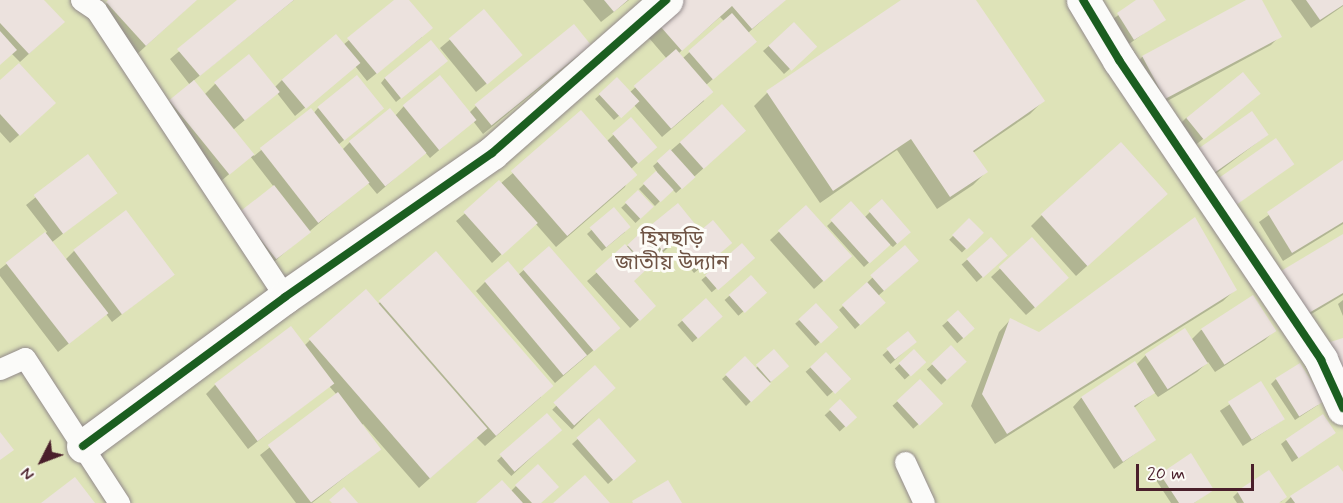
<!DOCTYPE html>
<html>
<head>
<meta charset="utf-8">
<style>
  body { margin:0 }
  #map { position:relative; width:1343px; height:503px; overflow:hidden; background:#fcfbf8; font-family:Mynerve,"Noto Sans Bengali",sans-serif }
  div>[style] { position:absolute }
  .green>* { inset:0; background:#dee3b8; transform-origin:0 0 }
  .shadow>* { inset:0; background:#0003; transform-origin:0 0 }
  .building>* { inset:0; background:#ece2de; transform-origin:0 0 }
  .roads { filter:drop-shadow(0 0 2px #928a8b) drop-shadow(0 0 2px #928a8b) }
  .lane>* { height:21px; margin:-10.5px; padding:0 10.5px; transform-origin:10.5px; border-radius:10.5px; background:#fbfbf9 }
  .street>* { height:33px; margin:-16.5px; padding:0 16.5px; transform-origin:16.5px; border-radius:16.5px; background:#fbfbf9 }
  .secondary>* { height:33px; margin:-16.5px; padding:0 16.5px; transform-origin:16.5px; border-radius:16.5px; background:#fbfbf9 }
  .cycleway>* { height:8px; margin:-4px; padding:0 4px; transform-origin:4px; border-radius:4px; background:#1b5e20 }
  span { translate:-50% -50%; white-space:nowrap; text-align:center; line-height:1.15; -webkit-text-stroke:6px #fdfcf7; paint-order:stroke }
  .park-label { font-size:21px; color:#6f5445 }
  .north { position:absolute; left:12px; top:431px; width:60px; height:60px; -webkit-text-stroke:4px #fdfcf7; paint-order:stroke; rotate:228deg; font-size:16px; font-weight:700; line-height:24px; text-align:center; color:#4a1f2b }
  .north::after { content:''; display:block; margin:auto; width:21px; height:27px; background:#4a1f2b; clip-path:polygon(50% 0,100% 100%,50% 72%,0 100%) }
  .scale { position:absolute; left:1136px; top:464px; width:118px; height:27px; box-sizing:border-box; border:3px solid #4a1f2b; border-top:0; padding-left:8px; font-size:18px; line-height:21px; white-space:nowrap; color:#4a1f2b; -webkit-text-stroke:4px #fdfcf7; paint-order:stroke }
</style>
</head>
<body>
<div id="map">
  <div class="green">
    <i style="left:0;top:0;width:1343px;height:503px"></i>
  </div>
  <div class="shadow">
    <i style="clip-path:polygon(0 0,42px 0,54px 31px,20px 62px,11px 53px,0 64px)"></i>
    <i style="clip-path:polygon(110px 0,196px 0,134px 57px,95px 15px)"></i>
    <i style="clip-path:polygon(240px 0,294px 0,193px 81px,204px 95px,215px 84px,274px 88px,282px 80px,343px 45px,397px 0,407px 0,422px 37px,367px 81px,355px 66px,295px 116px,277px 93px,233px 130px,254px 156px,310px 110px,313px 114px,318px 108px,373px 116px,338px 145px,342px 150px,350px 142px,395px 116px,404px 106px,469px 113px,476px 106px,581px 54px,483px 134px,473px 121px,430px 158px,425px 152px,377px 194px,367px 182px,268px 267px,232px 223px,274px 187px,250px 156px,220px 182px,162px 109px,190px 85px,170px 59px)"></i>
    <i style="clip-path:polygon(583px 0,629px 0,601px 22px)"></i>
    <i style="clip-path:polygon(evenodd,676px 0,785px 0,748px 33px,746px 50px,706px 85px,704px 101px,662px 137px,633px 104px,614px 120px,595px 99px,617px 79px,629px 93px,667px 59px,643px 31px,676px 0,720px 17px,724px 21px,683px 58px,679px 53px,720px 17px)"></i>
    <i style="clip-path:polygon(903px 0,974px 0,1043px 101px,1030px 114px,973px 153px,986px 172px,973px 185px,937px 209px,897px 150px,820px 203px,754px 106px,767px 93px)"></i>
    <i style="clip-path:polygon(1139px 0,1152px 0,1164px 19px,1129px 44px,1113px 19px)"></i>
    <i style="clip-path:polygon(1250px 0,1260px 0,1280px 36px,1271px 45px,1156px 107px,1134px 66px,1142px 57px)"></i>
    <i style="clip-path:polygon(1291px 0,1343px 0,1343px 6px,1311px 28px)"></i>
    <i style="clip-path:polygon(484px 11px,511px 64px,476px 92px,440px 48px)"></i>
    <i style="clip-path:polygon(794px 24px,810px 51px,784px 74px,763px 51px)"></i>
    <i style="clip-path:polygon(441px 65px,396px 102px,381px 83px,385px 78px)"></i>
    <i style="clip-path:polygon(0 82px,45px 112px,10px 143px,0 132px)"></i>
    <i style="clip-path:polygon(1259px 94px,1193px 147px,1177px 127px,1186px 118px)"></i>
    <i style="clip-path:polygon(722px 106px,735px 140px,676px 193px,672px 189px,655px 206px,639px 189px,657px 172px,653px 166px)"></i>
    <i style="clip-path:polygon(1251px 113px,1267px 135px,1205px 182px)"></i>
    <i style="clip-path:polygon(630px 119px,655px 147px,631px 169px,625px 187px,556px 247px,535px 223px,492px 263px,456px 221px,513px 173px,607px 141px)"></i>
    <i style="clip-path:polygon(87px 156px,115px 193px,51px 243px,65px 260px,74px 251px,173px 274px,112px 322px,106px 314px,58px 352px,0 276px,0 269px,47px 232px,26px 205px)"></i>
    <i style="clip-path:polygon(1343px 162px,1343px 224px,1283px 261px,1259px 222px)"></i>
    <i style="clip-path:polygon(1292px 164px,1220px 216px,1204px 192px)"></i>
    <i style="left:638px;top:192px;width:21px;height:23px;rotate:47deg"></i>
    <i style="clip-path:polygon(881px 201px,909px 232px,893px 247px,889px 244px,864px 267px,827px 226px,851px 203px,864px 218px)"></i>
    <i style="clip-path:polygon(1154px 205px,1076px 276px,1031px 226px,1042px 215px)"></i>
    <i style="clip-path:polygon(806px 207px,841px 265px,814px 289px,770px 240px)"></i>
    <i style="clip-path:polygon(614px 209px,625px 232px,602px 251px,587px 234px)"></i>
    <i style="left:969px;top:220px;width:18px;height:28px;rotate:45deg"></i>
    <i style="clip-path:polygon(713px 222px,725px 248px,694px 273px,677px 252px)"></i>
    <i style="clip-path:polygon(693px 224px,632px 282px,645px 314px,630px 328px,587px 281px,639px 236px,641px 239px,648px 232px)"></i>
    <i style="clip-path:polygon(1343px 236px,1343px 295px,1293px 325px)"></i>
    <i style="left:991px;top:239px;width:23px;height:39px;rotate:49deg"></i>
    <i style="clip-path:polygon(1032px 239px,1058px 287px,1026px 315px,991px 277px)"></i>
    <i style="left:742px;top:246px;width:16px;height:53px;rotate:50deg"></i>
    <i style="clip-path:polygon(904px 247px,917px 261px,878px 296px,884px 303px,855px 329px,839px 310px)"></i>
    <i style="clip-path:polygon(549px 248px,609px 337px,555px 383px,476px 291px,485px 282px,518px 275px)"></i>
    <i style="clip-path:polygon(436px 254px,541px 397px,485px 446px,476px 437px,419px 488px,363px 424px,361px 426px,379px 450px,312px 503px,296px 503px,260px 455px,337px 395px,329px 386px,248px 449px,206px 394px,215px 385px,304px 346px,310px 340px,378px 304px)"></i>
    <i style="left:751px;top:277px;width:21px;height:35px;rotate:49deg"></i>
    <i style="clip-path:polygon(1235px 290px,1223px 301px,995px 444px,971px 406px,999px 332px,1010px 320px,1039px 333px)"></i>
    <i style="left:706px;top:300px;width:23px;height:38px;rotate:49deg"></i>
    <i style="clip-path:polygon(1343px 300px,1343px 316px,1338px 304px)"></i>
    <i style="left:816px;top:305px;width:30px;height:28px;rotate:48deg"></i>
    <i style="left:958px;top:312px;width:23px;height:21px;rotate:49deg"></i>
    <i style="clip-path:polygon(1201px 330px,1274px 331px,1265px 340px,1215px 372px,1208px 362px,1197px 372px,1158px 397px,1154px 392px,1134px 408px,1154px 440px,1114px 469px,1073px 407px,1081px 398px,1134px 363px,1136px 365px,1146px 355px,1191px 340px)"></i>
    <i style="left:907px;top:333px;width:12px;height:33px;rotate:48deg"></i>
    <i style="left:951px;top:347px;width:21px;height:33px;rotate:47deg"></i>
    <i style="clip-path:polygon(774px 351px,787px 366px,746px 406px,722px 379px,745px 358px,755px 369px)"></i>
    <i style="left:914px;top:351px;width:15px;height:26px;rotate:48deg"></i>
    <i style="left:826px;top:354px;width:33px;height:27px;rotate:49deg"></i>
    <i style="left:594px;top:368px;width:28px;height:59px;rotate:45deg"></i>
    <i style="clip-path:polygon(1276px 379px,1318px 405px,1295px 420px,1271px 384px)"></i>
    <i style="left:920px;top:381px;width:31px;height:37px;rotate:48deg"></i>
    <i style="left:1261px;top:384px;width:42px;height:49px;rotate:57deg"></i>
    <i style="left:840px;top:401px;width:22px;height:21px;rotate:47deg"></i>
    <i style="left:546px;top:415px;width:21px;height:67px;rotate:47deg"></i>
    <i style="clip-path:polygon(599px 420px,630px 465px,608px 484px,572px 444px)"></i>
    <i style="clip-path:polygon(1334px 433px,1292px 462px,1281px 444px,1286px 440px)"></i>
    <i style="clip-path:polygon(1190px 456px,1212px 490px,1194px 503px,1171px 503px,1156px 480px)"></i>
    <i style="clip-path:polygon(1269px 472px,1285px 497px,1281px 502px,1237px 503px,1233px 497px,1238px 492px)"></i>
    <i style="clip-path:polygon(1343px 475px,1343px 503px,1285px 503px,1291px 497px)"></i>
    <i style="clip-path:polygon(516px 486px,539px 503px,479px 503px,511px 491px)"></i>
  </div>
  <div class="building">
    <i style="clip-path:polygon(0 0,44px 0,65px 22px,29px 54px,0 23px)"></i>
    <i style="clip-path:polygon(108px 0,197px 0,146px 46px,106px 2px)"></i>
    <i style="clip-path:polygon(237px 0,294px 0,200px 76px,177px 49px)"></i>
    <i style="clip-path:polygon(394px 0,409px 0,433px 28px,377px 74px,347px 38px)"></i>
    <i style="clip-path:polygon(604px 0,628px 0,614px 12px)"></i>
    <i style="clip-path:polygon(674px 0,786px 0,752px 29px,732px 6px,682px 51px,653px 18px)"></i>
    <i style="clip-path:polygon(901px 0,976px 0,1045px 101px,973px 151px,988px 172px,950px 197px,911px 139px,833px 191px,766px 91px)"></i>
    <i style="clip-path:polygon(1136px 0,1153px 0,1166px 20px,1134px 40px,1117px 13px)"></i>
    <i style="clip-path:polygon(1246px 0,1262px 0,1282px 37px,1165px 99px,1142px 56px)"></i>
    <i style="clip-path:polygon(1306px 0,1343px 0,1343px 5px,1320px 20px)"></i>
    <i style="left:484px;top:9px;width:60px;height:46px;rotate:50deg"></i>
    <i style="left:732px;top:13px;width:38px;height:58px;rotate:49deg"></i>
    <i style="left:794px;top:22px;width:34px;height:35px;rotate:47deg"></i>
    <i style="left:574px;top:24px;width:27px;height:128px;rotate:51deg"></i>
    <i style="clip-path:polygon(0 31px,17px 50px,0 65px)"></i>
    <i style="left:336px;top:34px;width:38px;height:71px;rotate:50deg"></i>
    <i style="left:431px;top:40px;width:27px;height:60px;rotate:51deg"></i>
    <i style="left:676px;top:49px;width:57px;height:56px;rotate:49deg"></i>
    <i style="left:249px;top:54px;width:49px;height:45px;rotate:51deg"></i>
    <i style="clip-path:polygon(19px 63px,56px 103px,20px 136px,0 114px,0 80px)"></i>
    <i style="left:1243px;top:72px;width:28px;height:73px;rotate:51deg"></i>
    <i style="left:357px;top:75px;width:43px;height:51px;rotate:51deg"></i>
    <i style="left:440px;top:75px;width:58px;height:48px;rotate:51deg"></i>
    <i style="left:617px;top:77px;width:33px;height:25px;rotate:47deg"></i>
    <i style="left:194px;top:80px;width:96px;height:32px;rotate:51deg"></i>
    <i style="left:722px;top:104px;width:36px;height:57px;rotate:48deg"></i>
    <i style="left:311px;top:108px;width:95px;height:65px;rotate:52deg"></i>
    <i style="left:390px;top:108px;width:58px;height:53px;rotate:51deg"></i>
    <i style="left:581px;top:110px;width:86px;height:93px;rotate:49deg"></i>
    <i style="left:1252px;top:111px;width:29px;height:67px;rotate:55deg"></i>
    <i style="left:631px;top:117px;width:40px;height:25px;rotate:49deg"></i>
    <i style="left:1276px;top:138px;width:32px;height:78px;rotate:55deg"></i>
    <i style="left:1121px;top:142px;width:70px;height:108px;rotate:48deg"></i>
    <i style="left:670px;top:149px;width:38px;height:18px;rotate:48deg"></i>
    <i style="left:88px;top:154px;width:49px;height:68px;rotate:53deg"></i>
    <i style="clip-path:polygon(1343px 160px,1343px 222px,1292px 253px,1267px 212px)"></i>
    <i style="left:656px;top:171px;width:26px;height:18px;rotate:47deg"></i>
    <i style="left:499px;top:180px;width:58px;height:48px;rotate:48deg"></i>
    <i style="left:274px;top:185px;width:60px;height:44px;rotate:52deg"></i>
    <i style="left:638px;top:190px;width:23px;height:18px;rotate:47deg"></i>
    <i style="left:882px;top:199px;width:44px;height:18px;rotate:49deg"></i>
    <i style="left:851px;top:201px;width:59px;height:28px;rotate:48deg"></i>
    <i style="left:678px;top:203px;width:27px;height:42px;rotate:51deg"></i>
    <i style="left:806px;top:205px;width:69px;height:38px;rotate:48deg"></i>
    <i style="left:614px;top:207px;width:26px;height:32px;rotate:50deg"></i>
    <i style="left:126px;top:210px;width:81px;height:66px;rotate:53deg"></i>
    <i style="clip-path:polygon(1195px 217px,1237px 290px,1007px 434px,982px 394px,1010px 318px,1039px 332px)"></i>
    <i style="left:969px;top:218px;width:21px;height:24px;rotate:45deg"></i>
    <i style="left:713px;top:220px;width:30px;height:41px;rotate:50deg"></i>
    <i style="left:45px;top:232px;width:103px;height:50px;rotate:52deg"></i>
    <i style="left:639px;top:234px;width:33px;height:16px;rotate:47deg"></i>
    <i style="clip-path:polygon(1343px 234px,1343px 293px,1302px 317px,1276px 274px)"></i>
    <i style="left:991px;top:237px;width:25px;height:33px;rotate:48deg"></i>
    <i style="left:1032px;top:237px;width:55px;height:45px;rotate:48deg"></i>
    <i style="left:742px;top:243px;width:20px;height:49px;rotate:49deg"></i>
    <i style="clip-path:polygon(625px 244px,647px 269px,634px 281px,656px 306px,640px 321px,595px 271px)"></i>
    <i style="left:905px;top:245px;width:21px;height:46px;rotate:49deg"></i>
    <i style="left:549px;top:246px;width:109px;height:35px;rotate:49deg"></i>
    <i style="left:436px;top:251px;width:179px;height:76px;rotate:49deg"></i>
    <i style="left:508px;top:261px;width:123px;height:31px;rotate:50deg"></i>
    <i style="left:751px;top:275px;width:24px;height:30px;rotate:48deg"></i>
    <i style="left:867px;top:282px;width:28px;height:34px;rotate:48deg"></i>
    <i style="left:366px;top:289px;width:185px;height:76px;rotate:49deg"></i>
    <i style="left:1253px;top:295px;width:43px;height:62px;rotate:57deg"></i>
    <i style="left:706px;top:298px;width:25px;height:33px;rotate:48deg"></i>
    <i style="left:816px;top:303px;width:33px;height:24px;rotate:47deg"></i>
    <i style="left:958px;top:310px;width:25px;height:15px;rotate:48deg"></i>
    <i style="left:291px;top:326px;width:72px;height:96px;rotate:53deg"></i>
    <i style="left:1185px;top:328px;width:42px;height:48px;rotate:57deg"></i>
    <i style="left:908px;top:331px;width:14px;height:28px;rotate:51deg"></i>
    <i style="clip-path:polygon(1343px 338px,1343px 398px,1327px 343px)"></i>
    <i style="left:951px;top:345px;width:23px;height:27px;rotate:47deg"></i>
    <i style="left:774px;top:349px;width:23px;height:24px;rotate:49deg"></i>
    <i style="left:914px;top:349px;width:18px;height:21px;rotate:47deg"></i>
    <i style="left:826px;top:352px;width:37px;height:22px;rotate:47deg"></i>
    <i style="left:745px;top:356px;width:38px;height:27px;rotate:47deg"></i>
    <i style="clip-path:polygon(1135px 361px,1155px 393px,1134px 406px,1156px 440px,1123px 462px,1081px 397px)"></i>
    <i style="left:1300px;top:363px;width:45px;height:29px;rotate:58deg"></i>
    <i style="left:595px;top:365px;width:31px;height:56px;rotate:48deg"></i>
    <i style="left:920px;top:379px;width:34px;height:32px;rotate:47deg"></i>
    <i style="left:1261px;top:381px;width:45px;height:39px;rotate:58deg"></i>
    <i style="left:338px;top:392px;width:72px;height:88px;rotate:53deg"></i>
    <i style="left:840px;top:399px;width:25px;height:15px;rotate:47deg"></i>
    <i style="left:547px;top:413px;width:23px;height:63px;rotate:49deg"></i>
    <i style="left:1323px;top:414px;width:23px;height:45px;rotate:56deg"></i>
    <i style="left:599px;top:418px;width:57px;height:30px;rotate:49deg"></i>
    <i style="clip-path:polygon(0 432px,14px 450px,0 460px)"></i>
    <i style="clip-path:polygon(1191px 453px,1214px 490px,1194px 503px,1179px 503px,1160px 474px)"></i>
    <i style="clip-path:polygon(538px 464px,559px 487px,541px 503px,532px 503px,515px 485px)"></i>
    <i style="clip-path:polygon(1338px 465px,1343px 472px,1343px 503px,1295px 503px,1290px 496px)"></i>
    <i style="clip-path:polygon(1269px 470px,1287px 497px,1279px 503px,1244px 503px,1237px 491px)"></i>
    <i style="clip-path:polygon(585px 475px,610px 503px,553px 503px)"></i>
    <i style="clip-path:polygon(75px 477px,95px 503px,41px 503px)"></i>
    <i style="clip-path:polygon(502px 480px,523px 503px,476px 503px)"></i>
    <i style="clip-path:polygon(668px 480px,682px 503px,633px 503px,632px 501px)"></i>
    <i style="clip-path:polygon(344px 487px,358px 503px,332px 503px,329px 500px)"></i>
  </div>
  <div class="roads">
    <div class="lane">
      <i style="left:81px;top:0;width:18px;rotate:34deg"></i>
      <i style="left:96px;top:10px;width:344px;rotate:56.6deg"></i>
      <i style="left:0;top:369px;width:27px;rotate:-24deg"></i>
      <i style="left:25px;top:358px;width:173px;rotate:57deg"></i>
      <i style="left:905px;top:462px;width:45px;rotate:65.1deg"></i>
    </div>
    <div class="street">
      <i style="left:83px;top:446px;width:251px;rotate:-36.4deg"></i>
      <i style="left:285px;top:297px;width:252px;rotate:-34.8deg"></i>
      <i style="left:492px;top:153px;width:232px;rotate:-41.3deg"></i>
    </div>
    <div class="secondary">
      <i style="left:1083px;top:0;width:70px;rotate:59deg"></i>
      <i style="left:1119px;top:60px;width:362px;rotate:56deg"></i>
      <i style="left:1321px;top:360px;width:53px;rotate:65.4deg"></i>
    </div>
  </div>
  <div class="cycleway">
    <i style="left:1083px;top:0;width:70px;rotate:59deg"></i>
    <i style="left:1119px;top:60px;width:362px;rotate:56deg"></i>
    <i style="left:1321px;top:360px;width:53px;rotate:65.4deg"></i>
    <i style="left:83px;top:446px;width:251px;rotate:-36.4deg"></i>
    <i style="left:285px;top:297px;width:252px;rotate:-34.8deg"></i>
    <i style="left:492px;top:153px;width:232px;rotate:-41.3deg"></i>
  </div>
  <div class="park-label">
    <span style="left:672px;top:251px">হিমছড়ি<br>জাতীয় উদ্যান</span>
  </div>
  <div class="north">N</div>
  <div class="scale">20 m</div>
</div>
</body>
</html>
